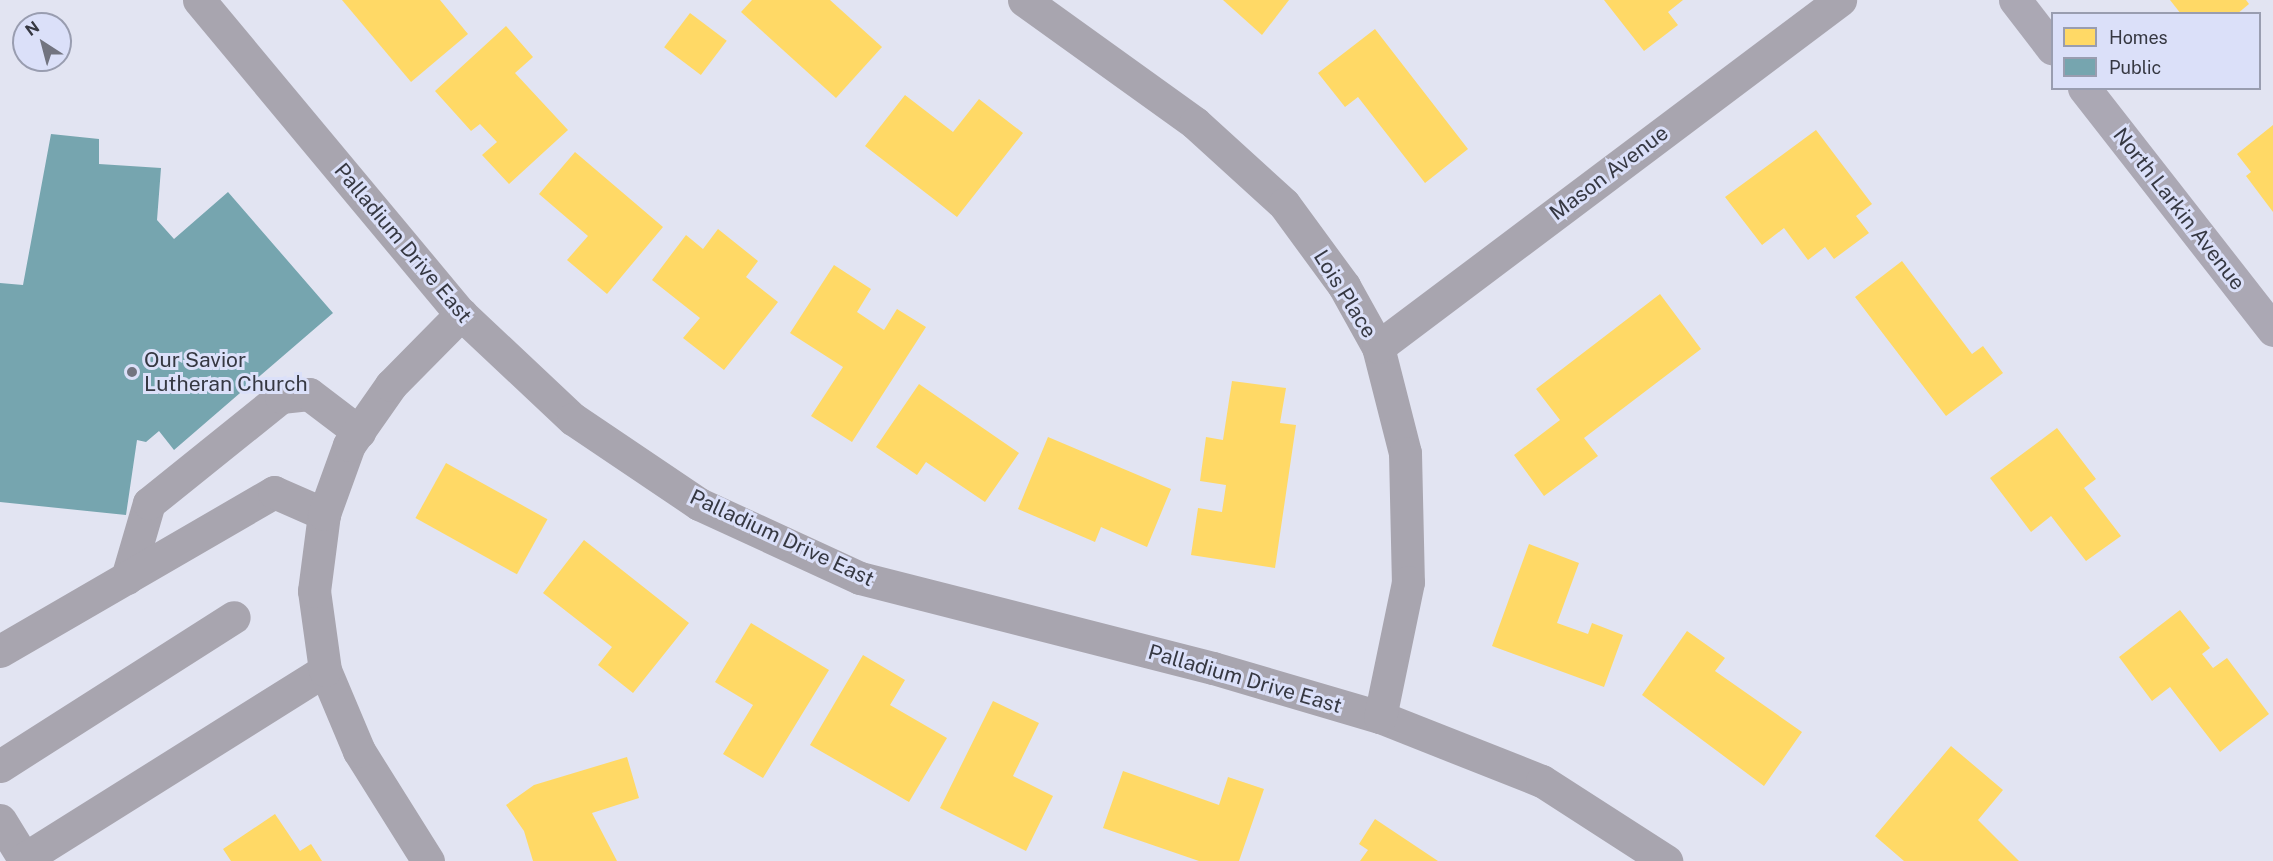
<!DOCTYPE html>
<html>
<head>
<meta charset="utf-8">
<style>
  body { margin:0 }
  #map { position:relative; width:2273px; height:861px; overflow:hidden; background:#e2e4f2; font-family:"Public Sans",sans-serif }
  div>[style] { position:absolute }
  .homes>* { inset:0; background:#ffd966; transform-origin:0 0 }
  .public>* { inset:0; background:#76a5af }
  .minor>* { height:33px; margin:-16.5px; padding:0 16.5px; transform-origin:16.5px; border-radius:16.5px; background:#a8a5af }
  .major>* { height:33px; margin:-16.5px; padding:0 16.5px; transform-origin:16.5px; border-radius:16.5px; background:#aba8b4 }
  .dots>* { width:16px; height:16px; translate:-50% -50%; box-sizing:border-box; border:3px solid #dbe0f9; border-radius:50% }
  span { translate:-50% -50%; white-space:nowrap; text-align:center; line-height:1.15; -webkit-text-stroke:6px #dbe0f9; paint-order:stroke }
  .street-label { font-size:21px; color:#363842 }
  .poi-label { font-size:21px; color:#363842 }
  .left { translate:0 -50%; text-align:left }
  .legend { position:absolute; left:2051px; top:12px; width:210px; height:78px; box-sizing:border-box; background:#dbe0f9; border:2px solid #999db0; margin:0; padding:8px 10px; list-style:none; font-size:18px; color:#363842 }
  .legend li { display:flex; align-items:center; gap:12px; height:30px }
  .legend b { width:30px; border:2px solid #999db0 }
  .north { position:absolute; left:12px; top:12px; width:60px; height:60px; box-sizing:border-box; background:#dbe0f9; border:2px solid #999db0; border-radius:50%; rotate:324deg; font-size:16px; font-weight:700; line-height:24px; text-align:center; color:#363842 }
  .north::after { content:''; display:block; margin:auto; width:21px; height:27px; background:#727480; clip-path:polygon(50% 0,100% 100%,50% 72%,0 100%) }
</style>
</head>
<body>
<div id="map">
  <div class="homes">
    <i style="clip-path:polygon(342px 0,440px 0,468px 34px,411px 82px)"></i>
    <i style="clip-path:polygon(752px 0,830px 0,882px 47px,836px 98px,741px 12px)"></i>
    <i style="clip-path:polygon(1223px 0,1289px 0,1262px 35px)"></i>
    <i style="clip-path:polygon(1604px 0,1683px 0,1668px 12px,1678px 25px,1644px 51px)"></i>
    <i style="clip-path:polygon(2170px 0,2246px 0,2249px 4px,2237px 14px,2181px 14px)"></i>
    <i style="left:690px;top:13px;width:46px;height:43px;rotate:37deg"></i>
    <i style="clip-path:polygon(506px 26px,533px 57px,515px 73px,568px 130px,509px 184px,482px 155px,497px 142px,480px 124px,471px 131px,435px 91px)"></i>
    <i style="clip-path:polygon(1375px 29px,1468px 149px,1425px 183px,1358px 97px,1345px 107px,1318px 73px)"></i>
    <i style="clip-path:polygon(905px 95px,953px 132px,979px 99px,1023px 133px,957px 217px,865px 146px)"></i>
    <i style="clip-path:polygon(2273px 125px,2273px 212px,2246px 176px,2251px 172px,2237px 154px)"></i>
    <i style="clip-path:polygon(1816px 130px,1872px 204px,1856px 216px,1869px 233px,1834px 259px,1825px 247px,1808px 260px,1784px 228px,1762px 245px,1725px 197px)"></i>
    <i style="clip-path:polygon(575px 152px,663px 227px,607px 294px,567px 260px,588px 236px,539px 194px)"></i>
    <i style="clip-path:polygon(718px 229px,758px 261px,746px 277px,778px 302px,724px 370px,683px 338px,700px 318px,652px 280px,686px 235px,703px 249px)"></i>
    <i style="clip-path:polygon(1902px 261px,1972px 354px,1983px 346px,2003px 373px,1946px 416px,1855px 297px)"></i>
    <i style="clip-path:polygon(834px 265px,871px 289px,857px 312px,884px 330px,897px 309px,926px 327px,852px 442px,811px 416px,843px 367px,790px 333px)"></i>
    <i style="clip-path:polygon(1660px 294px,1701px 349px,1584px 438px,1598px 456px,1544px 496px,1514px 455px,1560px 420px,1536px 389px)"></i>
    <i style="clip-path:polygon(1232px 381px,1286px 388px,1280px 423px,1296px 425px,1275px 568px,1191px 555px,1198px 508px,1222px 512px,1226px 485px,1200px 481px,1206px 437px,1223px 440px)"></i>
    <i style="clip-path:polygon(919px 384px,1019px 453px,985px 502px,926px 462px,917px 475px,876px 447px)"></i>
    <i style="clip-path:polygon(2057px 428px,2096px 479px,2084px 488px,2121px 536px,2086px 561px,2051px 516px,2031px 532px,1990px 478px)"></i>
    <i style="clip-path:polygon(1048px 437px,1171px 489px,1147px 547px,1101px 527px,1095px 542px,1018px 509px)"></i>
    <i style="left:446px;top:463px;width:116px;height:63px;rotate:29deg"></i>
    <i style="clip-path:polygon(584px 540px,689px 623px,633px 693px,598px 665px,612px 647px,543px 593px)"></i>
    <i style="clip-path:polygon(1529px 544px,1579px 563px,1557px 623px,1588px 634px,1592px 623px,1623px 635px,1604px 687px,1492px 646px)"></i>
    <i style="clip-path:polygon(2180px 610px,2210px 648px,2202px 654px,2213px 668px,2227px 658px,2269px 714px,2220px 752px,2170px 687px,2152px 701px,2119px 657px)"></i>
    <i style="clip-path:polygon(751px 623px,829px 670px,763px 778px,723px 754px,753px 705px,715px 682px)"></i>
    <i style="clip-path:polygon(1687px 631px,1725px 658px,1715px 671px,1802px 732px,1764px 786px,1642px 695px)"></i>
    <i style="clip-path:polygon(863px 655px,905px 680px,890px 705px,947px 738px,909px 802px,810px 745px)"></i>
    <i style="clip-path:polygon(993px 701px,1039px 723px,1013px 776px,1053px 796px,1026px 851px,940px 808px)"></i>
    <i style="clip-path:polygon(1951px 746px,2003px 790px,1978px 820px,2019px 861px,1904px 861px,1875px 836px)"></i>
    <i style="clip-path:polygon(627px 757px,639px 798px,592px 813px,617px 861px,533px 861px,524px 831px,506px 805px,534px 785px)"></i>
    <i style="clip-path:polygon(1123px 771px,1219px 805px,1228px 777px,1264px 789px,1239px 861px,1199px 861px,1103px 828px)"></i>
    <i style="clip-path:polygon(275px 814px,300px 851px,311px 844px,322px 861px,231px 861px,223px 849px)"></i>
    <i style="clip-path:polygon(1375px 819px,1438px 861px,1360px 861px,1368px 850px,1359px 844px)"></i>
  </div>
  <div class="public">
    <i style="clip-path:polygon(51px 134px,99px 139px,99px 164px,161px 168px,157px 220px,174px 239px,228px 192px,333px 313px,174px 450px,159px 431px,146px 442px,137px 440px,126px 515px,0 502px,0 283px,23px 285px)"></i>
  </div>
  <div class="minor">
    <i style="left:199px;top:0;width:409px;rotate:50.2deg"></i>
    <i style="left:461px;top:314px;width:154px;rotate:43.2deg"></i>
    <i style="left:573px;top:419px;width:152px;rotate:34deg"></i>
    <i style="left:699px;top:504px;width:177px;rotate:24.7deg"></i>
    <i style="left:860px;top:578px;width:364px;rotate:14.3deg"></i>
    <i style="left:1213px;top:668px;width:174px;rotate:16.4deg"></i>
    <i style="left:1380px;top:717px;width:174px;rotate:21.6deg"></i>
    <i style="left:1542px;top:781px;width:148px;rotate:32.8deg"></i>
    <i style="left:1024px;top:0;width:211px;rotate:35.7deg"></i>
    <i style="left:1195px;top:123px;width:120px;rotate:42.3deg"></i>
    <i style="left:1284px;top:204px;width:102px;rotate:53.8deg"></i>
    <i style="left:1344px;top:286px;width:70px;rotate:60.9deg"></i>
    <i style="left:1378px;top:347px;width:109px;rotate:75.7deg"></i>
    <i style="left:1405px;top:453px;width:129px;rotate:88.7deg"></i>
    <i style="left:1408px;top:582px;width:138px;rotate:101.7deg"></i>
    <i style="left:1378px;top:347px;width:578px;rotate:-36.91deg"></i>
    <i style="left:127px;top:578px;width:78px;rotate:-73.7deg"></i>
    <i style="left:149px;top:503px;width:169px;rotate:-38.8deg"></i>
    <i style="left:281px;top:397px;width:28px;rotate:-6deg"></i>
    <i style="left:309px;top:394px;width:63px;rotate:37.2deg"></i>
    <i style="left:0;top:651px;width:317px;rotate:-30.1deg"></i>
    <i style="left:274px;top:492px;width:55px;rotate:23.7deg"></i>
    <i style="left:0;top:766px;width:277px;rotate:-32.5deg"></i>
    <i style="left:0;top:820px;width:46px;rotate:58.4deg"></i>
    <i style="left:24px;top:859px;width:355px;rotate:-32.1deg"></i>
    <i style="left:428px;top:861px;width:130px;rotate:-122.1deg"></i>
    <i style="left:359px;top:751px;width:88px;rotate:-112.8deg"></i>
    <i style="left:325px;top:670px;width:80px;rotate:-97.9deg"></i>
    <i style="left:314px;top:591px;width:78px;rotate:-82.6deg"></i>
    <i style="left:324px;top:514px;width:73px;rotate:-70.1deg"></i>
    <i style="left:349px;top:445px;width:73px;rotate:-55deg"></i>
    <i style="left:391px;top:385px;width:100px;rotate:-45.4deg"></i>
  </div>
  <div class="major">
    <i style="left:2015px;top:0;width:61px;rotate:52.4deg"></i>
    <i style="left:2084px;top:88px;width:307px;rotate:52deg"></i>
  </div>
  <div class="dots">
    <i style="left:132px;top:372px;background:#727480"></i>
  </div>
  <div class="street-label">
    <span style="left:1609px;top:173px;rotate:-37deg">Mason Avenue</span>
    <span style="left:2179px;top:209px;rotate:52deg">North Larkin Avenue</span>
    <span style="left:403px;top:243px;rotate:50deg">Palladium Drive East</span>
    <span style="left:1345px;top:294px;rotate:58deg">Lois Place</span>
    <span style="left:782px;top:538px;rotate:25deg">Palladium Drive East</span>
    <span style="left:1245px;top:679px;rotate:16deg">Palladium Drive East</span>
  </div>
  <div class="poi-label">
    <span class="left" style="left:144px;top:372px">Our Savior<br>Lutheran Church</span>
  </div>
  <ul class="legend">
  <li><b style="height:16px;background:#ffd966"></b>Homes</li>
  <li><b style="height:16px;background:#76a5af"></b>Public</li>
  </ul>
  <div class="north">N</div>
</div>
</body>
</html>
